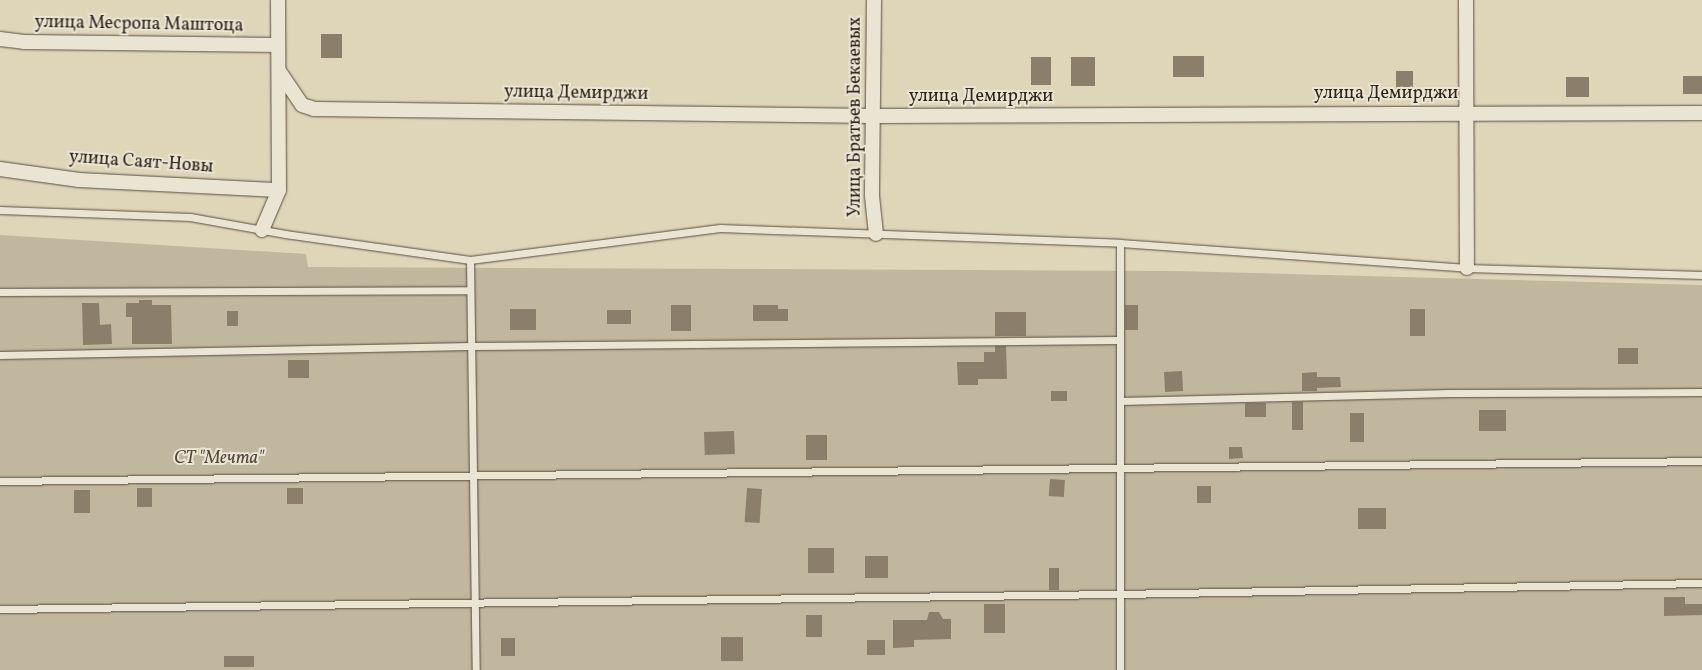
<!DOCTYPE html>
<html>
<head>
<meta charset="utf-8">
<style>
  body { margin:0 }
  #map { position:relative; width:1702px; height:670px; overflow:hidden; background:#dfd6ba; font-family:Vollkorn,serif }
  div>[style] { position:absolute }
  .green>* { inset:0; background:#c1b79e }
  .building>* { inset:0; background:#8b7f6c; transform-origin:0 0 }
  .roads { filter:drop-shadow(0 0 1px #5b4e40) drop-shadow(0 0 1px #5b4e40) }
  .lane>* { height:7px; margin:-3.5px; padding:0 3.5px; transform-origin:3.5px; border-radius:3.5px; background:#eae4d2 }
  .street>* { height:14px; margin:-7px; padding:0 7px; transform-origin:7px; border-radius:7px; background:#eae4d2 }
  span { translate:-50% -50%; white-space:nowrap; text-align:center; line-height:1.15; -webkit-text-stroke:4px #eae4d2; paint-order:stroke }
  .street-label { font-size:18px; color:#2f2118 }
  .park-label { font-size:18px; color:#54463a; font-style:italic }
</style>
</head>
<body>
<div id="map">
  <div class="green">
    <i style="clip-path:polygon(0 235px,306px 254px,308px 267px,1178px 271px,1702px 285px,1702px 670px,0 670px)"></i>
  </div>
  <div class="building">
    <i style="left:321px;top:34px;width:21px;height:24px"></i>
    <i style="left:1204px;top:56px;width:21px;height:31px;rotate:90deg"></i>
    <i style="left:1031px;top:57px;width:20px;height:28px"></i>
    <i style="left:1071px;top:57px;width:24px;height:29px"></i>
    <i style="left:1396px;top:71px;width:17px;height:21px"></i>
    <i style="left:1683px;top:76px;width:19px;height:18px"></i>
    <i style="left:1566px;top:77px;width:23px;height:20px"></i>
    <i style="clip-path:polygon(139px 300px,152px 300px,152px 305px,171px 305px,172px 344px,132px 344px,132px 317px,126px 317px,126px 303px,139px 303px)"></i>
    <i style="clip-path:polygon(82px 303px,99px 303px,100px 325px,111px 324px,112px 344px,83px 345px)"></i>
    <i style="left:671px;top:305px;width:20px;height:26px"></i>
    <i style="clip-path:polygon(753px 305px,778px 305px,778px 309px,788px 309px,788px 321px,753px 321px)"></i>
    <i style="left:1125px;top:305px;width:13px;height:25px"></i>
    <i style="left:510px;top:309px;width:26px;height:21px"></i>
    <i style="left:1410px;top:309px;width:15px;height:27px"></i>
    <i style="left:607px;top:310px;width:24px;height:14px"></i>
    <i style="left:227px;top:311px;width:11px;height:15px"></i>
    <i style="left:995px;top:312px;width:31px;height:24px"></i>
    <i style="clip-path:polygon(995px 346px,1006px 346px,1007px 379px,978px 379px,978px 385px,958px 385px,957px 362px,984px 362px,984px 352px,995px 352px)"></i>
    <i style="left:1618px;top:348px;width:20px;height:16px"></i>
    <i style="left:288px;top:360px;width:21px;height:18px"></i>
    <i style="left:1182px;top:371px;width:20px;height:18px;rotate:87deg"></i>
    <i style="clip-path:polygon(1317px 372px,1317px 377px,1340px 377px,1341px 387px,1317px 388px,1317px 391px,1302px 391px,1302px 373px)"></i>
    <i style="left:1051px;top:391px;width:16px;height:10px"></i>
    <i style="left:1292px;top:402px;width:11px;height:28px"></i>
    <i style="left:1245px;top:403px;width:21px;height:14px"></i>
    <i style="left:1479px;top:410px;width:27px;height:21px"></i>
    <i style="left:1350px;top:413px;width:14px;height:29px"></i>
    <i style="left:734px;top:431px;width:23px;height:30px;rotate:88deg"></i>
    <i style="left:806px;top:435px;width:21px;height:25px"></i>
    <i style="clip-path:polygon(1229px 447px,1242px 447px,1243px 458px,1229px 459px)"></i>
    <i style="left:1050px;top:479px;width:15px;height:17px;rotate:4deg"></i>
    <i style="left:1211px;top:486px;width:17px;height:14px;rotate:90deg"></i>
    <i style="left:137px;top:488px;width:15px;height:19px"></i>
    <i style="left:287px;top:488px;width:16px;height:16px"></i>
    <i style="left:747px;top:488px;width:15px;height:34px;rotate:4deg"></i>
    <i style="left:74px;top:490px;width:16px;height:23px"></i>
    <i style="left:1358px;top:508px;width:28px;height:21px"></i>
    <i style="left:808px;top:548px;width:26px;height:25px"></i>
    <i style="left:865px;top:556px;width:23px;height:22px"></i>
    <i style="left:1049px;top:568px;width:10px;height:22px"></i>
    <i style="clip-path:polygon(1664px 597px,1685px 597px,1685px 604px,1702px 604px,1702px 615px,1664px 616px)"></i>
    <i style="left:984px;top:604px;width:21px;height:29px"></i>
    <i style="clip-path:polygon(929px 612px,939px 612px,943px 619px,951px 619px,951px 639px,914px 640px,914px 647px,893px 648px,893px 620px,927px 620px)"></i>
    <i style="left:806px;top:615px;width:16px;height:22px"></i>
    <i style="left:721px;top:637px;width:22px;height:24px"></i>
    <i style="left:515px;top:638px;width:18px;height:14px;rotate:90deg"></i>
    <i style="left:885px;top:640px;width:15px;height:18px;rotate:90deg"></i>
    <i style="left:224px;top:656px;width:30px;height:11px"></i>
  </div>
  <div class="roads">
    <div class="lane">
      <i style="left:0;top:210px;width:190px;rotate:2.1deg"></i>
      <i style="left:190px;top:217px;width:97px;rotate:10.1deg"></i>
      <i style="left:285px;top:234px;width:187px;rotate:8deg"></i>
      <i style="left:470px;top:260px;width:252px;rotate:-7.3deg"></i>
      <i style="left:720px;top:228px;width:400px;rotate:2.1deg"></i>
      <i style="left:1120px;top:243px;width:348px;rotate:4.1deg"></i>
      <i style="left:1467px;top:268px;width:235px;rotate:1.7deg"></i>
      <i style="left:1120px;top:243px;width:427px;rotate:90deg"></i>
      <i style="left:470px;top:260px;width:410px;rotate:89.2deg"></i>
      <i style="left:0;top:292px;width:470px;rotate:-0.2deg"></i>
      <i style="left:0;top:355px;width:471px;rotate:-1.1deg"></i>
      <i style="left:471px;top:346px;width:649px;rotate:-0.53deg"></i>
      <i style="left:1120px;top:401px;width:330px;rotate:-1.4deg"></i>
      <i style="left:1450px;top:393px;width:252px;rotate:-0.2deg"></i>
      <i style="left:0;top:481px;width:1702px;rotate:-0.67deg"></i>
      <i style="left:0;top:609px;width:1119px;rotate:-0.77deg"></i>
      <i style="left:1119px;top:594px;width:583px;rotate:-1.08deg"></i>
    </div>
    <div class="street">
      <i style="left:874px;top:0;width:196px;rotate:90.6deg"></i>
      <i style="left:872px;top:196px;width:38px;rotate:84deg"></i>
      <i style="left:1466px;top:0;width:268px;rotate:89.8deg"></i>
      <i style="left:0;top:39px;width:24px;rotate:7deg"></i>
      <i style="left:24px;top:42px;width:254px;rotate:0.7deg"></i>
      <i style="left:279px;top:71px;width:41px;rotate:55.9deg"></i>
      <i style="left:302px;top:105px;width:13px;rotate:18deg"></i>
      <i style="left:314px;top:109px;width:560px;rotate:0.72deg"></i>
      <i style="left:874px;top:116px;width:828px;rotate:-0.21deg"></i>
      <i style="left:0;top:169px;width:80px;rotate:7.9deg"></i>
      <i style="left:79px;top:180px;width:200px;rotate:2.9deg"></i>
      <i style="left:262px;top:230px;width:43px;rotate:-67deg"></i>
      <i style="left:279px;top:190px;width:190px;rotate:-90.3deg"></i>
    </div>
  </div>
  <div class="street-label">
    <span style="left:139px;top:25px;rotate:1deg">улица Месропа Маштоца</span>
    <span style="left:576px;top:94px;rotate:1deg">улица Демирджи</span>
    <span style="left:1386px;top:94px">улица Демирджи</span>
    <span style="left:981px;top:97px">улица Демирджи</span>
    <span style="left:856px;top:117px;rotate:-90deg">Улица Братьев Бекаевых</span>
    <span style="left:141px;top:163px;rotate:4deg">улица Саят-Новы</span>
  </div>
  <div class="park-label">
    <span style="left:219px;top:459px">СТ "Мечта"</span>
  </div>
</div>
</body>
</html>
